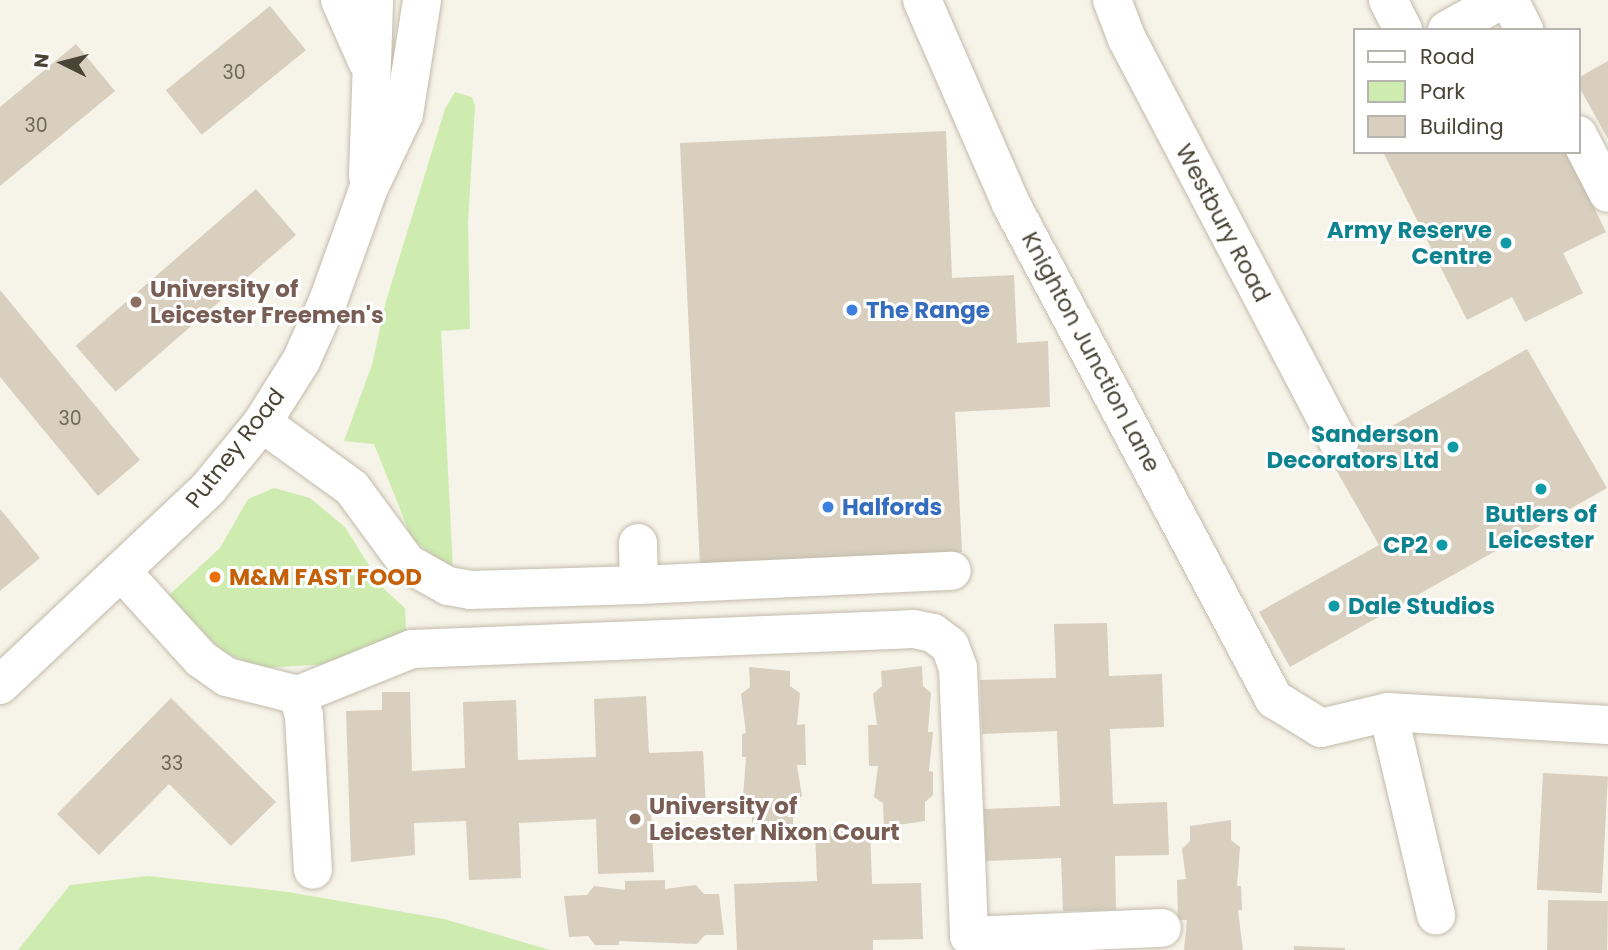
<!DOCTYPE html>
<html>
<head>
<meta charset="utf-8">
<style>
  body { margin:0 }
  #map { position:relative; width:1608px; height:950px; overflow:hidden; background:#f6f3e9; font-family:Poppins,sans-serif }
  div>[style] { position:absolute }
  .green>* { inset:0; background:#ceecb0 }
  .building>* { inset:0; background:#d8cfbe; transform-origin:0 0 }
  .roads { filter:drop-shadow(0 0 2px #c2bbab) drop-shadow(0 0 2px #c2bbab) }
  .minor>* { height:38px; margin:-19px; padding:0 19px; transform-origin:19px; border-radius:19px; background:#fff }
  .dots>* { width:19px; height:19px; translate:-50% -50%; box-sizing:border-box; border:4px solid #fff; border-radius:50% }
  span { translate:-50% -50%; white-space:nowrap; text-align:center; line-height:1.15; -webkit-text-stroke:6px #fff; paint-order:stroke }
  .number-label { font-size:19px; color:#6e6759 }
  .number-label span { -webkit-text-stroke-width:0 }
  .street-label { font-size:23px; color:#4a4437 }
  .culture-label { font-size:23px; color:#0d838f; font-weight:700 }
  .right { translate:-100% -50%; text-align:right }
  .left { translate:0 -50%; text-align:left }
  .education-label { font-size:23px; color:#785e54; font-weight:700 }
  .shop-label { font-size:23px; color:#366cbe; font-weight:700 }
  .food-label { font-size:23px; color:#c56008; font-weight:700 }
  .legend { position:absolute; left:1353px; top:28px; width:228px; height:126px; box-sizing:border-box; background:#fff; border:2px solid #b7b4af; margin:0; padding:9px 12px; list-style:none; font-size:21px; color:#4a4437 }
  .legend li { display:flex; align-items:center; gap:14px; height:35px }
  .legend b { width:35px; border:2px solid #b7b4af }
  .north { position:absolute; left:28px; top:28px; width:70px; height:70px; -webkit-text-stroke:5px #fff; paint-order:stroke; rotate:276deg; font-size:19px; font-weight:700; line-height:28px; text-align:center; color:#4a4437 }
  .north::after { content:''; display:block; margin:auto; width:24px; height:32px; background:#4a4437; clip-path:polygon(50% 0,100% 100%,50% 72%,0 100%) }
</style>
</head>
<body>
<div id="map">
  <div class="green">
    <i style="clip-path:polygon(455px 92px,472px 97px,475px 106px,468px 222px,470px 329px,441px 331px,453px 571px,412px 539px,374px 444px,344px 441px,372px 365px,386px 301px,445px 109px)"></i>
    <i style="clip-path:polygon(274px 488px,310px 498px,345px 527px,384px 589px,405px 608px,406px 631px,329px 664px,262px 668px,225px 653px,167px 597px,220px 548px,248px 499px)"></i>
    <i style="clip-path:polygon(148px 876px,288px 892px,444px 919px,550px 950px,18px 950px,70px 885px)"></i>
  </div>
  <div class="building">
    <i style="left:270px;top:6px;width:57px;height:134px;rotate:51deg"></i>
    <i style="clip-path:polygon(76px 44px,115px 91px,0 186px,0 107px)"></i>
    <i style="clip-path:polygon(1608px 61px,1608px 139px,1578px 85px,1578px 78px)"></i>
    <i style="clip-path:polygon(946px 131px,952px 278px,1014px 275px,1017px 343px,1048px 341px,1050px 407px,955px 412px,962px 552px,700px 566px,680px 143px)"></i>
    <i style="clip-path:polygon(1383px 152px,1567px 152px,1606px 232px,1563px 253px,1583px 293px,1525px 322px,1512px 297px,1467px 320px)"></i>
    <i style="left:256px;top:189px;width:61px;height:239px;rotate:49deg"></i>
    <i style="clip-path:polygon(0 290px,140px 460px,98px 496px,0 377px)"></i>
    <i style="clip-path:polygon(1527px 349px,1607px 488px,1290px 667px,1259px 612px,1379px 545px,1331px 461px)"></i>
    <i style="clip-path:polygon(0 509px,40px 558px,0 591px)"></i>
    <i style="clip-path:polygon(1107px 623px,1109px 676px,1162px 674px,1164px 727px,1110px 729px,1113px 804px,1167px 802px,1169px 855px,1115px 856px,1116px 910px,1063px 911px,1061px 858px,986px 861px,984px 809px,1060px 806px,1057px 731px,982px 734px,980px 680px,1056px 678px,1054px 624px)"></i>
    <i style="clip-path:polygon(922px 666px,923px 686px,931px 693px,928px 732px,933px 732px,929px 771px,933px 772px,933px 795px,925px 802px,925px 821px,884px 827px,883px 803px,874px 797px,878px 766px,869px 766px,868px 725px,877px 725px,873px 694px,882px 686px,881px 671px)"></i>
    <i style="clip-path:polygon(749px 667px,790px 671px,790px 686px,800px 693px,797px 725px,805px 724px,806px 765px,797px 765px,802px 796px,793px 803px,793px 827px,752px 823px,752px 803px,743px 797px,746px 757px,742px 757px,742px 734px,746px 733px,741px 694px,750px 687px)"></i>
    <i style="clip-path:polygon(382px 692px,410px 692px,412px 771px,465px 768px,463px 702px,516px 700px,518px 760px,596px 757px,594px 699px,646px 696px,649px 753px,703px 751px,706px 809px,651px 812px,654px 872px,598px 874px,596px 819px,519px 823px,521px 878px,469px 880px,466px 821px,414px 823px,415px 855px,351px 862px,346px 711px,382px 710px)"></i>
    <i style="clip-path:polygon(171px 698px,276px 802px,231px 846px,169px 784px,99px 855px,57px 814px)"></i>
    <i style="left:1543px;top:773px;width:65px;height:117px;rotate:3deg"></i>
    <i style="clip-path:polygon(1231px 820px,1231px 840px,1240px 847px,1237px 886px,1241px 886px,1242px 910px,1238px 910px,1243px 950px,1184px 950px,1187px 920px,1178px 920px,1177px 880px,1186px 879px,1182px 849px,1190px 841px,1190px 826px)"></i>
    <i style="clip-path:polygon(870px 828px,872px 884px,921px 883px,923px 939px,873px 940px,873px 950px,737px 950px,734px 884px,817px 881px,815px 830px)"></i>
    <i style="clip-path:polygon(665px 880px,665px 889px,696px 885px,704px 894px,719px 894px,724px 935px,705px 935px,697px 944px,619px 941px,619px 945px,595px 945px,588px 936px,569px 937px,564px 896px,587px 895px,594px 886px,625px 890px,625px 881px)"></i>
    <i style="left:1548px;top:900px;width:60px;height:50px;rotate:1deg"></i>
    <i style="clip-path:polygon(1294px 946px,1345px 948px,1345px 950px,1294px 950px)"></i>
  </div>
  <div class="roads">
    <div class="minor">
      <i style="left:340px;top:0;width:67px;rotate:66.1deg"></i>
      <i style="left:922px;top:0;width:223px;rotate:66.4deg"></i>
      <i style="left:1011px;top:204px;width:561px;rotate:62.02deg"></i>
      <i style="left:1274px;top:699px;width:55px;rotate:31.7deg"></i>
      <i style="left:1321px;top:728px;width:69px;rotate:-13.4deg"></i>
      <i style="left:1388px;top:712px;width:220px;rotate:3.4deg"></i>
      <i style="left:1112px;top:0;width:42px;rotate:69deg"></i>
      <i style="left:1127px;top:39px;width:456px;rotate:62.3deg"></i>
      <i style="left:1388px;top:0;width:34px;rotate:63deg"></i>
      <i style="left:1509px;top:0;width:34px;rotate:63deg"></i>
      <i style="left:1447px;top:30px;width:62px;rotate:-29.1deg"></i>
      <i style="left:1578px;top:135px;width:65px;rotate:62.7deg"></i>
      <i style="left:368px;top:176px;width:176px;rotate:-88deg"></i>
      <i style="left:262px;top:423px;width:111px;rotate:35.8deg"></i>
      <i style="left:352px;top:488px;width:93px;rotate:53.7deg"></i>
      <i style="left:407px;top:563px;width:47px;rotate:29.3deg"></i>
      <i style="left:448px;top:586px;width:22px;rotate:10deg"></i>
      <i style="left:470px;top:590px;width:169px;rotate:-1.7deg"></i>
      <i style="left:639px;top:585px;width:42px;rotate:-91.4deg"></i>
      <i style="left:123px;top:573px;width:116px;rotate:47.8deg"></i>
      <i style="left:201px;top:659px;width:32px;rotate:35deg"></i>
      <i style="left:227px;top:677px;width:73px;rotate:14.2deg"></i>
      <i style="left:298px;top:695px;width:123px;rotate:-22deg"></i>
      <i style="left:412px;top:649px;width:502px;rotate:-2.28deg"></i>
      <i style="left:914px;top:629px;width:19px;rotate:12deg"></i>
      <i style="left:933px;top:633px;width:21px;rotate:37deg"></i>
      <i style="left:950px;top:646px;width:23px;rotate:70deg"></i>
      <i style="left:958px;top:668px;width:268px;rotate:87.6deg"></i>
      <i style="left:969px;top:936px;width:193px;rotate:-2.4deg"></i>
      <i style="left:639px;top:585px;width:313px;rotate:-2.6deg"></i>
      <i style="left:0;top:685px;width:286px;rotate:-43.3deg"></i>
      <i style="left:208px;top:489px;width:85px;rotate:-50.7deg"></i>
      <i style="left:262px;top:423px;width:73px;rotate:-57.8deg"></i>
      <i style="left:301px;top:361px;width:66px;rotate:-65.8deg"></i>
      <i style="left:328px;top:301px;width:118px;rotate:-70.2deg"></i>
      <i style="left:368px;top:190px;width:84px;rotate:-64.7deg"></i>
      <i style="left:404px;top:114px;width:115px;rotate:-81deg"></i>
      <i style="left:298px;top:695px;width:22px;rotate:74deg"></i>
      <i style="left:304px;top:716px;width:154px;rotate:86.7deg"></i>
      <i style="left:1388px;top:712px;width:209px;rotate:76.7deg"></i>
    </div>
  </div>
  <div class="dots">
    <i style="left:1506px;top:243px;background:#0f9aa8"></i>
    <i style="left:136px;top:302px;background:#8d6e63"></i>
    <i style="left:852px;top:310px;background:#3f7fe0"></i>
    <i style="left:1453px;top:447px;background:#0f9aa8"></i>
    <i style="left:1541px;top:489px;background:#0f9aa8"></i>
    <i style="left:828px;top:507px;background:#3f7fe0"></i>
    <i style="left:1442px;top:545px;background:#0f9aa8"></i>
    <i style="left:215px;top:577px;background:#e8710a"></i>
    <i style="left:1334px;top:606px;background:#0f9aa8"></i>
    <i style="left:635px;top:819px;background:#8d6e63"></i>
  </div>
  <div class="number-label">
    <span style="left:234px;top:73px">30</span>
    <span style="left:36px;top:126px">30</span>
    <span style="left:70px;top:419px">30</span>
    <span style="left:172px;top:764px">33</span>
  </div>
  <div class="street-label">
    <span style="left:1223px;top:223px;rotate:62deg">Westbury Road</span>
    <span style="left:1091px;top:352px;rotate:62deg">Knighton Junction Lane</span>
    <span style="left:235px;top:448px;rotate:-52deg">Putney Road</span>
  </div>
  <div class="culture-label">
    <span class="right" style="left:1492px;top:243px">Army Reserve<br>Centre</span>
    <span class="right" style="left:1439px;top:447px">Sanderson<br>Decorators Ltd</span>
    <span style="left:1541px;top:527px">Butlers of<br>Leicester</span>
    <span class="right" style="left:1428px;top:545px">CP2</span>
    <span class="left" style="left:1348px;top:606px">Dale Studios</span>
  </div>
  <div class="education-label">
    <span class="left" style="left:150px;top:302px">University of<br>Leicester Freemen's</span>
    <span class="left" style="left:649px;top:819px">University of<br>Leicester Nixon Court</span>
  </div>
  <div class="shop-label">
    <span class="left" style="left:866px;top:310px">The Range</span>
    <span class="left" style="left:842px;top:507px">Halfords</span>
  </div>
  <div class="food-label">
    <span class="left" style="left:229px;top:577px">M&amp;M FAST FOOD</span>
  </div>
  <ul class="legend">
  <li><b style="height:9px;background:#fff"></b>Road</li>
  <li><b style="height:19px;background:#ceecb0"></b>Park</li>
  <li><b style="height:19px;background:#d8cfbe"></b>Building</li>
  </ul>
  <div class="north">N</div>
</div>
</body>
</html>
